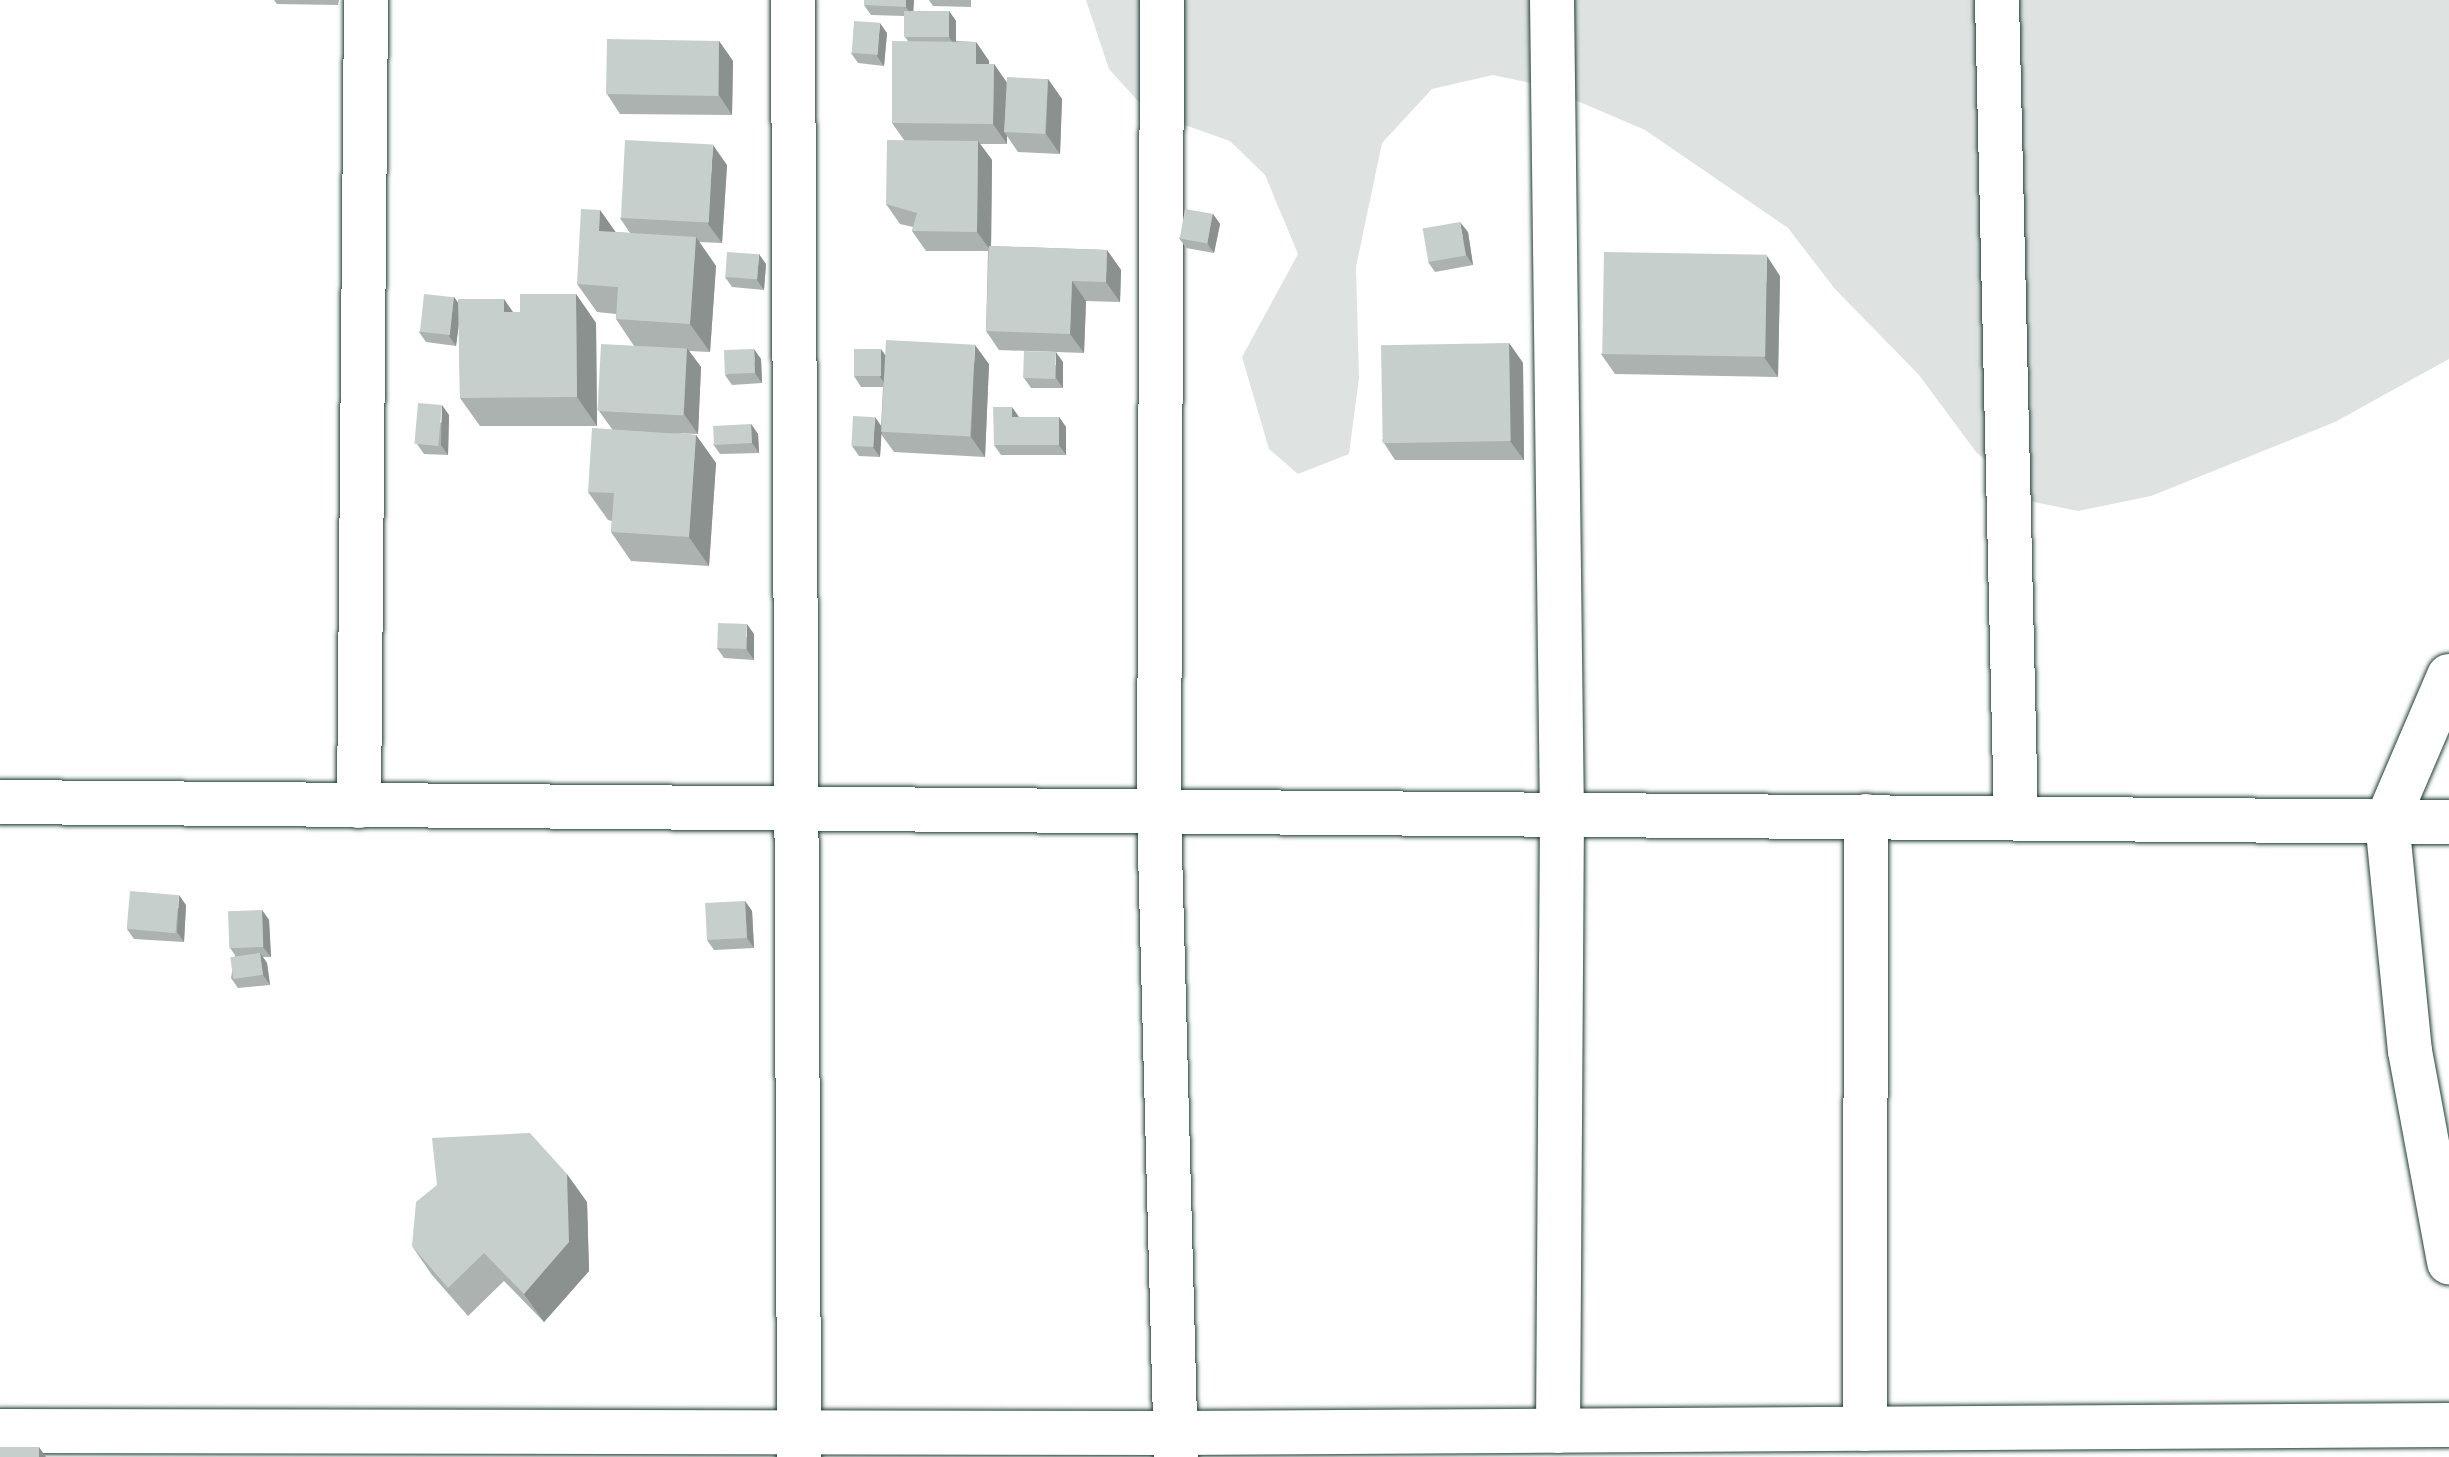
<!DOCTYPE html>
<html>
<head>
<meta charset="utf-8">
<style>
  body { margin:0 }
  #map { position:relative; width:2449px; height:1457px; overflow:hidden; background:#fff; font-family:Delius,sans-serif }
  div>[style] { position:absolute }
  .green>* { inset:0; background:#dee3e2 }
  .roads { filter:drop-shadow(0 0 2px #1f3d34) drop-shadow(0 0 2px #1f3d34) }
  .street>* { height:44px; margin:-22px; padding:0 22px; transform-origin:22px; border-radius:22px; background:#fff }
  .secondary>* { height:44px; margin:-22px; padding:0 22px; transform-origin:22px; border-radius:22px; background:#fff }
  .wall>* { inset:0; background:#abb2af }
  .shaded-wall>* { inset:0; background:#8b918f }
  .building>* { inset:0; background:#c7cfcc; transform-origin:0 0 }
  span { translate:-50% -50%; white-space:nowrap; text-align:center; line-height:1.15; -webkit-text-stroke:8px #fff; paint-order:stroke }
</style>
</head>
<body>
<div id="map">
  <div class="green">
    <i style="clip-path:polygon(1086px 0,2449px 0,2449px 359px,2335px 422px,2151px 496px,2078px 511px,2034px 502px,1976px 452px,1919px 375px,1835px 289px,1788px 228px,1645px 130px,1540px 85px,1493px 75px,1432px 89px,1382px 143px,1356px 267px,1359px 378px,1349px 454px,1298px 474px,1269px 449px,1242px 357px,1298px 254px,1265px 175px,1230px 141px,1148px 112px,1109px 69px)"></i>
  </div>
  <div class="roads">
    <div class="street">
      <i style="left:793px;top:0;width:1457px;rotate:89.76deg"></i>
      <i style="left:1162px;top:0;width:813px;rotate:90.21deg"></i>
      <i style="left:1159px;top:813px;width:644px;rotate:88.49deg"></i>
      <i style="left:1552px;top:0;width:813px;rotate:89.3deg"></i>
      <i style="left:1562px;top:813px;width:618px;rotate:90.37deg"></i>
      <i style="left:1997px;top:0;width:817px;rotate:88.67deg"></i>
      <i style="left:2449px;top:676px;width:158px;rotate:113.2deg"></i>
      <i style="left:2387px;top:821px;width:231px;rotate:84.3deg"></i>
      <i style="left:2410px;top:1051px;width:215px;rotate:79.5deg"></i>
      <i style="left:359px;top:806px;width:806px;rotate:-89.5deg"></i>
      <i style="left:1865px;top:1429px;width:613px;rotate:-89.91deg"></i>
      <i style="left:0;top:1431px;width:1175px;rotate:0.1deg"></i>
      <i style="left:1175px;top:1433px;width:1274px;rotate:-0.36deg"></i>
    </div>
    <div class="secondary">
      <i style="left:0;top:802px;width:2449px;rotate:0.47deg"></i>
    </div>
  </div>
  <div class="wall">
    <i style="clip-path:polygon(274px 0,339px 0,338px 5px,277px 4px)"></i>
    <i style="clip-path:polygon(914px 0,913px 12px,949px 11px,956px 21px,956px 41px,976px 42px,989px 61px,989px 64px,994px 64px,1006px 82px,1048px 79px,1062px 99px,1060px 154px,1018px 152px,1007px 136px,1007px 144px,980px 144px,992px 160px,991px 246px,1107px 250px,1121px 270px,1120px 302px,1086px 301px,1084px 353px,999px 350px,986px 331px,988px 251px,926px 251px,912px 231px,913px 227px,900px 224px,886px 204px,904px 140px,892px 123px,908px 41px,905px 37px,904px 16px,871px 15px,864px 5px)"></i>
    <i style="clip-path:polygon(929px 0,971px 0,971px 7px,933px 6px)"></i>
    <i style="clip-path:polygon(887px 33px,884px 66px,858px 63px,851px 53px)"></i>
    <i style="clip-path:polygon(719px 41px,733px 61px,732px 115px,620px 114px,607px 94px)"></i>
    <i style="clip-path:polygon(727px 165px,722px 243px,699px 242px,716px 266px,710px 352px,689px 351px,701px 367px,698px 434px,673px 433px,696px 435px,716px 463px,709px 566px,631px 561px,611px 532px,612px 521px,608px 520px,588px 492px,612px 429px,599px 411px,634px 346px,616px 319px,616px 314px,597px 312px,577px 284px,600px 210px,615px 232px,630px 233px,620px 218px)"></i>
    <i style="clip-path:polygon(1213px 214px,1220px 224px,1214px 253px,1186px 248px,1179px 238px)"></i>
    <i style="clip-path:polygon(1468px 232px,1473px 265px,1435px 272px,1428px 262px)"></i>
    <i style="clip-path:polygon(766px 264px,764px 290px,732px 287px,725px 277px)"></i>
    <i style="clip-path:polygon(1780px 276px,1778px 377px,1615px 374px,1601px 354px)"></i>
    <i style="clip-path:polygon(576px 294px,596px 323px,597px 426px,480px 426px,460px 398px,459px 323px,456px 346px,426px 342px,419px 332px,454px 297px,459px 304px,513px 312px,520px 312px)"></i>
    <i style="clip-path:polygon(1509px 343px,1523px 363px,1524px 460px,1395px 460px,1382px 440px)"></i>
    <i style="clip-path:polygon(885px 355px,989px 364px,985px 457px,894px 452px,881px 434px,880px 457px,859px 456px,852px 446px,881px 426px,883px 387px,861px 387px,854px 376px)"></i>
    <i style="clip-path:polygon(761px 359px,762px 383px,732px 385px,725px 375px)"></i>
    <i style="clip-path:polygon(1063px 362px,1063px 388px,1031px 388px,1024px 378px)"></i>
    <i style="clip-path:polygon(449px 415px,448px 455px,424px 454px,417px 444px)"></i>
    <i style="clip-path:polygon(1019px 417px,1059px 417px,1066px 427px,1066px 455px,1001px 455px,994px 445px)"></i>
    <i style="clip-path:polygon(751px 424px,758px 434px,759px 453px,720px 454px,713px 444px)"></i>
    <i style="clip-path:polygon(754px 634px,754px 660px,724px 658px,717px 648px)"></i>
    <i style="clip-path:polygon(745px 901px,752px 911px,754px 948px,714px 950px,707px 940px)"></i>
    <i style="clip-path:polygon(186px 905px,184px 942px,134px 939px,127px 929px)"></i>
    <i style="clip-path:polygon(262px 910px,269px 920px,271px 957px,263px 957px,267px 963px,270px 985px,238px 988px,231px 978px,235px 955px,230px 948px)"></i>
    <i style="clip-path:polygon(587px 1202px,589px 1271px,544px 1322px,504px 1281px,468px 1316px,432px 1275px,412px 1246px)"></i>
  </div>
  <div class="shaded-wall">
    <i style="clip-path:polygon(906px 0,914px 0,913px 17px,906px 7px)"></i>
    <i style="clip-path:polygon(949px 11px,956px 21px,956px 47px,949px 37px)"></i>
    <i style="clip-path:polygon(880px 23px,887px 33px,884px 66px,877px 56px)"></i>
    <i style="clip-path:polygon(719px 41px,733px 61px,732px 115px,719px 95px)"></i>
    <i style="clip-path:polygon(976px 42px,989px 61px,990px 84px,976px 64px)"></i>
    <i style="clip-path:polygon(994px 64px,1008px 84px,1004px 132px,1007px 136px,1007px 144px,993px 124px)"></i>
    <i style="clip-path:polygon(1048px 79px,1062px 99px,1060px 154px,1046px 134px)"></i>
    <i style="clip-path:polygon(978px 141px,992px 160px,991px 251px,977px 232px)"></i>
    <i style="clip-path:polygon(713px 145px,727px 165px,722px 243px,708px 224px)"></i>
    <i style="clip-path:polygon(600px 210px,620px 238px,599px 231px)"></i>
    <i style="clip-path:polygon(1213px 214px,1220px 224px,1214px 253px,1207px 243px)"></i>
    <i style="clip-path:polygon(1460px 222px,1468px 232px,1473px 265px,1466px 255px)"></i>
    <i style="clip-path:polygon(696px 237px,716px 266px,710px 352px,690px 324px)"></i>
    <i style="clip-path:polygon(1107px 250px,1121px 270px,1120px 302px,1106px 282px)"></i>
    <i style="clip-path:polygon(759px 254px,766px 264px,764px 290px,757px 280px)"></i>
    <i style="clip-path:polygon(1767px 256px,1780px 276px,1778px 377px,1764px 357px)"></i>
    <i style="clip-path:polygon(1072px 281px,1086px 301px,1084px 353px,1070px 334px)"></i>
    <i style="clip-path:polygon(576px 294px,596px 323px,597px 426px,577px 397px)"></i>
    <i style="clip-path:polygon(454px 297px,461px 307px,456px 346px,449px 336px)"></i>
    <i style="clip-path:polygon(504px 299px,524px 328px,504px 312px)"></i>
    <i style="clip-path:polygon(1509px 343px,1523px 363px,1524px 460px,1510px 441px)"></i>
    <i style="clip-path:polygon(975px 345px,989px 364px,985px 457px,971px 437px)"></i>
    <i style="clip-path:polygon(687px 348px,701px 367px,698px 434px,684px 414px)"></i>
    <i style="clip-path:polygon(754px 349px,761px 359px,762px 383px,755px 373px)"></i>
    <i style="clip-path:polygon(881px 349px,888px 359px,887px 387px,880px 377px)"></i>
    <i style="clip-path:polygon(1056px 352px,1063px 362px,1063px 388px,1056px 378px)"></i>
    <i style="clip-path:polygon(442px 405px,449px 415px,448px 455px,441px 445px)"></i>
    <i style="clip-path:polygon(1012px 407px,1019px 417px,1012px 417px)"></i>
    <i style="clip-path:polygon(875px 417px,882px 427px,880px 457px,873px 447px)"></i>
    <i style="clip-path:polygon(1059px 417px,1066px 427px,1066px 455px,1059px 445px)"></i>
    <i style="clip-path:polygon(751px 424px,758px 434px,759px 453px,752px 443px)"></i>
    <i style="clip-path:polygon(696px 435px,716px 463px,709px 566px,689px 537px)"></i>
    <i style="clip-path:polygon(747px 624px,754px 634px,754px 660px,747px 650px)"></i>
    <i style="clip-path:polygon(179px 895px,186px 905px,184px 942px,177px 932px)"></i>
    <i style="clip-path:polygon(745px 901px,752px 911px,754px 948px,747px 938px)"></i>
    <i style="clip-path:polygon(262px 910px,269px 920px,271px 957px,263px 947px)"></i>
    <i style="clip-path:polygon(260px 953px,267px 963px,270px 985px,263px 975px)"></i>
    <i style="clip-path:polygon(567px 1174px,587px 1202px,589px 1271px,544px 1322px,524px 1294px)"></i>
    <i style="clip-path:polygon(39px 1447px,46px 1457px,39px 1457px)"></i>
  </div>
  <div class="building">
    <i style="clip-path:polygon(864px 0,906px 0,906px 7px,864px 5px)"></i>
    <i style="left:949px;top:11px;width:26px;height:45px;rotate:90deg"></i>
    <i style="left:854px;top:21px;width:26px;height:32px;rotate:4deg"></i>
    <i style="left:607px;top:39px;width:112px;height:55px;rotate:1deg"></i>
    <i style="clip-path:polygon(892px 41px,976px 42px,976px 64px,994px 64px,993px 124px,892px 123px)"></i>
    <i style="left:1007px;top:77px;width:41px;height:55px;rotate:3deg"></i>
    <i style="left:625px;top:140px;width:88px;height:78px;rotate:3deg"></i>
    <i style="clip-path:polygon(887px 140px,978px 141px,977px 232px,912px 231px,917px 213px,886px 204px)"></i>
    <i style="clip-path:polygon(581px 209px,600px 210px,599px 231px,696px 237px,690px 324px,616px 319px,618px 287px,577px 284px)"></i>
    <i style="left:1185px;top:209px;width:28px;height:30px;rotate:10deg"></i>
    <i style="left:1460px;top:222px;width:34px;height:38px;rotate:80deg"></i>
    <i style="clip-path:polygon(989px 246px,1107px 250px,1106px 282px,1072px 281px,1070px 334px,986px 331px)"></i>
    <i style="left:727px;top:252px;width:32px;height:25px;rotate:4deg"></i>
    <i style="left:1604px;top:252px;width:163px;height:102px;rotate:1deg"></i>
    <i style="left:424px;top:294px;width:30px;height:38px;rotate:6deg"></i>
    <i style="clip-path:polygon(520px 294px,576px 294px,577px 397px,460px 398px,458px 299px,504px 299px,504px 312px,520px 312px)"></i>
    <i style="left:886px;top:340px;width:89px;height:92px;rotate:3deg"></i>
    <i style="left:1509px;top:343px;width:98px;height:128px;rotate:89deg"></i>
    <i style="left:601px;top:344px;width:86px;height:67px;rotate:3deg"></i>
    <i style="left:754px;top:349px;width:24px;height:30px;rotate:88deg"></i>
    <i style="left:854px;top:349px;width:27px;height:27px"></i>
    <i style="left:1024px;top:351px;width:32px;height:27px;rotate:2deg"></i>
    <i style="left:418px;top:403px;width:24px;height:41px;rotate:5deg"></i>
    <i style="clip-path:polygon(993px 407px,1012px 407px,1012px 417px,1059px 417px,1059px 445px,994px 445px)"></i>
    <i style="left:853px;top:416px;width:22px;height:30px;rotate:3deg"></i>
    <i style="left:751px;top:424px;width:19px;height:38px;rotate:87deg"></i>
    <i style="clip-path:polygon(592px 428px,696px 435px,689px 537px,611px 532px,614px 493px,588px 492px)"></i>
    <i style="left:718px;top:623px;width:29px;height:25px;rotate:2deg"></i>
    <i style="left:130px;top:891px;width:49px;height:38px;rotate:5deg"></i>
    <i style="left:745px;top:901px;width:37px;height:40px;rotate:87deg"></i>
    <i style="left:262px;top:910px;width:37px;height:34px;rotate:88deg"></i>
    <i style="left:260px;top:953px;width:22px;height:30px;rotate:82deg"></i>
    <i style="clip-path:polygon(530px 1133px,567px 1174px,569px 1242px,524px 1294px,484px 1253px,448px 1288px,412px 1246px,416px 1202px,437px 1185px,432px 1138px)"></i>
    <i style="left:0;top:1447px;width:39px;height:10px"></i>
  </div>
</div>
</body>
</html>
